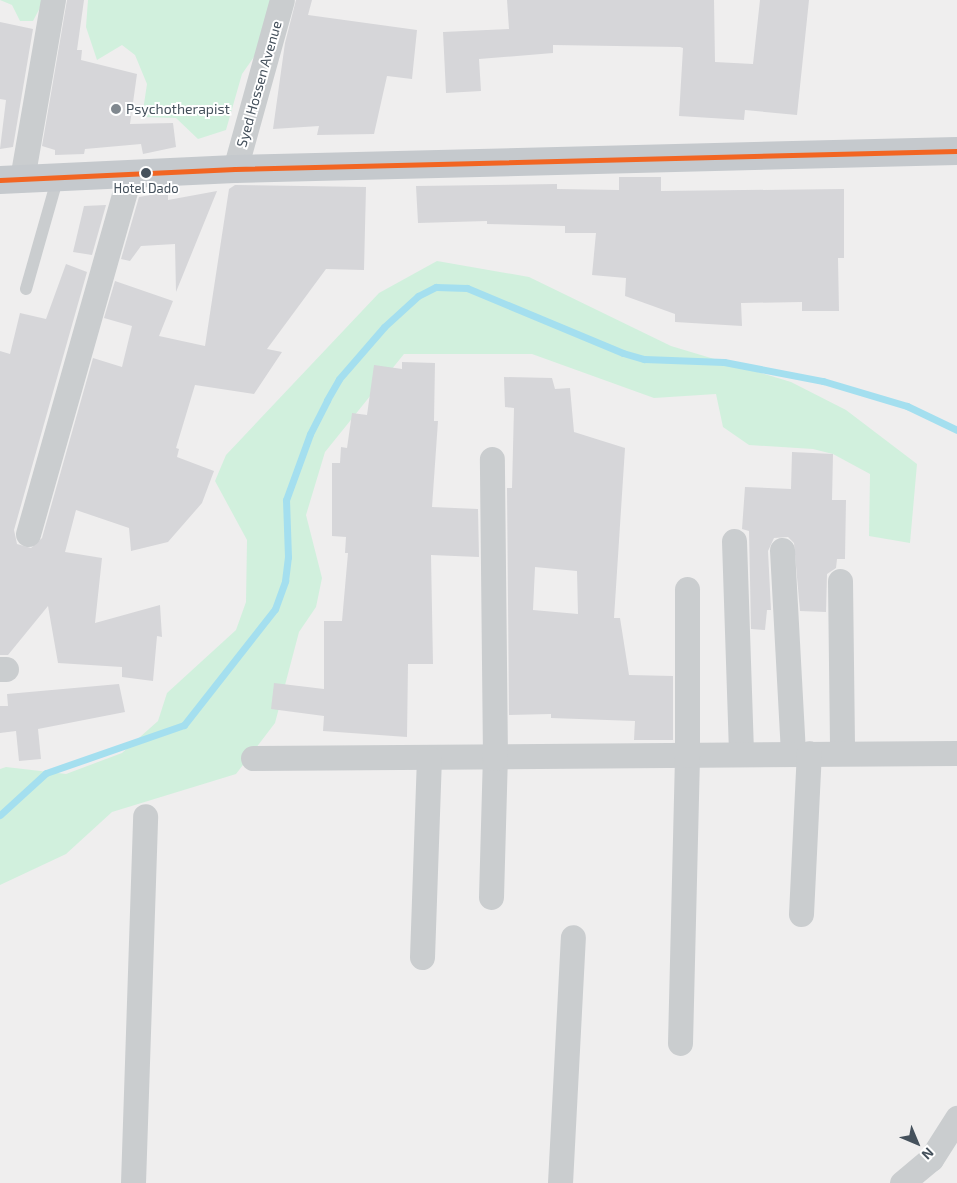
<!DOCTYPE html>
<html>
<head>
<meta charset="utf-8">
<style>
  body { margin:0 }
  #map { position:relative; width:957px; height:1183px; overflow:hidden; background:#efeeee; font-family:"Exo 2",sans-serif }
  div>[style] { position:absolute }
  .green>* { inset:0; background:#d1f0dd }
  .stream>* { height:7px; margin:-3.5px; padding:0 3.5px; transform-origin:3.5px; border-radius:3.5px; background:#a4dfef }
  .building>* { inset:0; background:#d6d6d9 }
  .lane>* { height:12px; margin:-6px; padding:0 6px; transform-origin:6px; border-radius:6px; background:#cacdcf }
  .street>* { height:25px; margin:-12.5px; padding:0 12.5px; transform-origin:12.5px; border-radius:12.5px; background:#cacdcf }
  .primary>* { height:28px; margin:-14px; padding:0 14px; transform-origin:14px; border-radius:14px; background:#c5c9cd }
  .bus-1>* { height:5px; margin:-2.5px; padding:0 2.5px; transform-origin:2.5px; border-radius:2.5px; background:#f26522 }
  .dots>* { width:14px; height:14px; translate:-50% -50%; box-sizing:border-box; border:2px solid #fff; border-radius:50% }
  span { translate:-50% -50%; white-space:nowrap; text-align:center; line-height:1.15; -webkit-text-stroke:4px #fff; paint-order:stroke }
  .bus-label { font-size:13px; color:#45515c }
  .street-label { font-size:14px; color:#45515c }
  .poi-label { font-size:14px; color:#45515c }
  .left { translate:0 -50%; text-align:left }
  .north { position:absolute; left:892px; top:1118px; width:50px; height:50px; -webkit-text-stroke:4px #fff; paint-order:stroke; rotate:135deg; font-size:14px; font-weight:700; line-height:20px; text-align:center; color:#45515c }
  .north::after { content:''; display:block; margin:auto; width:18px; height:22px; background:#45515c; clip-path:polygon(50% 0,100% 100%,50% 72%,0 100%) }
</style>
</head>
<body>
<div id="map">
  <div class="green">
    <i style="clip-path:polygon(0 0,44px 0,33px 21px,20px 21px,12px 5px)"></i>
    <i style="clip-path:polygon(88px 0,275px 0,261px 47px,242px 74px,226px 130px,198px 139px,176px 118px,142px 117px,147px 84px,135px 55px,122px 45px,97px 60px,86px 27px)"></i>
    <i style="clip-path:polygon(437px 261px,529px 277px,671px 346px,791px 382px,846px 410px,917px 464px,910px 543px,869px 536px,870px 474px,833px 454px,813px 449px,749px 445px,723px 427px,716px 394px,654px 398px,532px 354px,404px 354px,325px 452px,306px 515px,322px 578px,316px 607px,299px 632px,275px 723px,236px 774px,112px 812px,66px 854px,0 885px,0 769px,6px 767px,66px 774px,122px 753px,158px 721px,167px 693px,236px 630px,246px 602px,247px 540px,215px 481px,226px 455px,379px 293px)"></i>
  </div>
  <div class="stream">
    <i style="left:0;top:815px;width:62px;rotate:-42.4deg"></i>
    <i style="left:46px;top:773px;width:146px;rotate:-19.2deg"></i>
    <i style="left:184px;top:725px;width:147px;rotate:-51.9deg"></i>
    <i style="left:275px;top:609px;width:30px;rotate:-70deg"></i>
    <i style="left:285px;top:581px;width:24px;rotate:-83deg"></i>
    <i style="left:288px;top:557px;width:57px;rotate:-92deg"></i>
    <i style="left:286px;top:500px;width:70px;rotate:-70deg"></i>
    <i style="left:310px;top:434px;width:38px;rotate:-63deg"></i>
    <i style="left:327px;top:400px;width:24px;rotate:-60deg"></i>
    <i style="left:339px;top:379px;width:69px;rotate:-49.1deg"></i>
    <i style="left:384px;top:327px;width:46px;rotate:-42.4deg"></i>
    <i style="left:418px;top:296px;width:20px;rotate:-27deg"></i>
    <i style="left:436px;top:287px;width:31px;rotate:2deg"></i>
    <i style="left:467px;top:288px;width:169px;rotate:22.6deg"></i>
    <i style="left:623px;top:353px;width:22px;rotate:16deg"></i>
    <i style="left:644px;top:359px;width:80px;rotate:2.1deg"></i>
    <i style="left:724px;top:362px;width:101px;rotate:10.9deg"></i>
    <i style="left:823px;top:381px;width:88px;rotate:16.6deg"></i>
    <i style="left:907px;top:406px;width:55px;rotate:25.6deg"></i>
  </div>
  <div class="building">
    <i style="clip-path:polygon(67px 0,84px 0,77px 50px,82px 50px,81px 60px,137px 74px,130px 124px,173px 123px,176px 147px,143px 154px,141px 144px,85px 149px,84px 154px,55px 155px,55px 150px,42px 146px)"></i>
    <i style="clip-path:polygon(296px 0,312px 0,308px 15px,417px 30px,412px 79px,387px 76px,374px 134px,317px 135px,319px 126px,273px 129px,285px 43px)"></i>
    <i style="clip-path:polygon(507px 0,714px 0,715px 62px,753px 64px,760px 0,809px 0,797px 115px,745px 110px,744px 120px,679px 116px,683px 48px,680px 47px,553px 45px,553px 53px,479px 59px,481px 91px,446px 93px,443px 32px,509px 29px)"></i>
    <i style="clip-path:polygon(0 22px,33px 29px,13px 147px,0 149px,6px 100px,0 99px)"></i>
    <i style="clip-path:polygon(619px 177px,661px 177px,661px 191px,844px 189px,844px 258px,838px 258px,839px 311px,802px 311px,802px 302px,741px 303px,742px 326px,675px 322px,675px 314px,625px 296px,626px 278px,592px 275px,596px 233px,565px 233px,565px 226px,487px 224px,487px 221px,418px 223px,416px 186px,557px 184px,557px 189px,619px 190px)"></i>
    <i style="clip-path:polygon(235px 185px,366px 187px,364px 270px,326px 269px,267px 349px,282px 352px,254px 394px,195px 385px,176px 448px,179px 449px,177px 457px,214px 471px,202px 503px,168px 542px,131px 551px,129px 528px,76px 510px,65px 552px,102px 558px,95px 623px,160px 605px,162px 637px,157px 636px,153px 681px,122px 677px,122px 667px,58px 663px,48px 606px,8px 655px,0 655px,0 351px,10px 354px,20px 313px,46px 319px,66px 264px,87px 272px,14px 530px,17px 544px,31px 548px,42px 538px,93px 358px,122px 367px,132px 326px,104px 318px,115px 281px,173px 301px,159px 336px,205px 346px,229px 189px)"></i>
    <i style="clip-path:polygon(217px 191px,176px 292px,175px 244px,141px 246px,130px 261px,121px 259px,139px 197px,168px 192px,168px 200px)"></i>
    <i style="clip-path:polygon(106px 205px,92px 255px,73px 252px,84px 206px)"></i>
    <i style="clip-path:polygon(402px 362px,435px 363px,434px 421px,438px 421px,432px 507px,478px 509px,479px 557px,431px 555px,433px 664px,408px 664px,407px 737px,323px 731px,324px 716px,271px 709px,274px 683px,324px 689px,324px 621px,342px 621px,348px 553px,345px 553px,346px 537px,332px 536px,332px 463px,340px 463px,341px 447px,347px 448px,352px 413px,367px 415px,374px 365px,402px 369px)"></i>
    <i style="clip-path:polygon(evenodd,504px 377px,552px 378px,555px 389px,570px 388px,574px 432px,625px 448px,614px 618px,620px 618px,629px 675px,673px 676px,673px 740px,634px 740px,635px 721px,551px 718px,551px 714px,509px 715px,507px 488px,512px 488px,514px 408px,505px 407px,504px 377px,535px 567px,577px 571px,578px 614px,533px 610px,535px 567px)"></i>
    <i style="clip-path:polygon(792px 452px,833px 454px,832px 500px,846px 500px,845px 559px,837px 559px,836px 568px,827px 574px,826px 612px,800px 611px,794px 543px,788px 537px,774px 538px,768px 551px,771px 610px,767px 610px,765px 630px,751px 629px,749px 531px,742px 529px,745px 487px,791px 489px)"></i>
    <i style="clip-path:polygon(119px 684px,125px 712px,38px 729px,41px 759px,19px 761px,16px 731px,0 733px,0 706px,8px 706px,7px 694px)"></i>
  </div>
  <div class="lane">
    <i style="left:26px;top:289px;width:116px;rotate:-74.1deg"></i>
  </div>
  <div class="street">
    <i style="left:235px;top:169px;width:175px;rotate:-74.5deg"></i>
    <i style="left:22px;top:179px;width:182px;rotate:-80.2deg"></i>
    <i style="left:28px;top:534px;width:374px;rotate:-74.2deg"></i>
    <i style="left:734px;top:541px;width:213px;rotate:88.1deg"></i>
    <i style="left:782px;top:550px;width:204px;rotate:86.9deg"></i>
    <i style="left:840px;top:581px;width:172px;rotate:89.3deg"></i>
    <i style="left:0;top:669px;width:6px"></i>
    <i style="left:253px;top:758px;width:704px;rotate:-0.41deg"></i>
    <i style="left:491px;top:897px;width:139px;rotate:-88.4deg"></i>
    <i style="left:495px;top:758px;width:299px;rotate:-90.6deg"></i>
    <i style="left:801px;top:914px;width:161px;rotate:-87.2deg"></i>
    <i style="left:422px;top:957px;width:199px;rotate:-88deg"></i>
    <i style="left:680px;top:1043px;width:288px;rotate:-88.6deg"></i>
    <i style="left:687px;top:755px;width:166px;rotate:-90deg"></i>
    <i style="left:133px;top:1183px;width:367px;rotate:-88.1deg"></i>
    <i style="left:560px;top:1183px;width:246px;rotate:-87deg"></i>
    <i style="left:902px;top:1183px;width:38px;rotate:-40deg"></i>
    <i style="left:931px;top:1159px;width:49px;rotate:-57.6deg"></i>
  </div>
  <div class="primary">
    <i style="left:0;top:180px;width:235px;rotate:-2.7deg"></i>
    <i style="left:235px;top:169px;width:722px;rotate:-1.43deg"></i>
  </div>
  <div class="bus-1">
    <i style="left:0;top:180px;width:235px;rotate:-2.7deg"></i>
    <i style="left:235px;top:169px;width:722px;rotate:-1.43deg"></i>
  </div>
  <div class="dots">
    <i style="left:116px;top:109px;background:#80888f"></i>
    <i style="left:146px;top:173px;background:#45515c"></i>
  </div>
  <div class="bus-label">
    <span style="left:146px;top:188px">Hotel Dado</span>
  </div>
  <div class="street-label">
    <span style="left:259px;top:84px;rotate:-74deg">Syed Hossen Avenue</span>
  </div>
  <div class="poi-label">
    <span class="left" style="left:126px;top:109px">Psychotherapist</span>
  </div>
  <div class="north">N</div>
</div>
</body>
</html>
